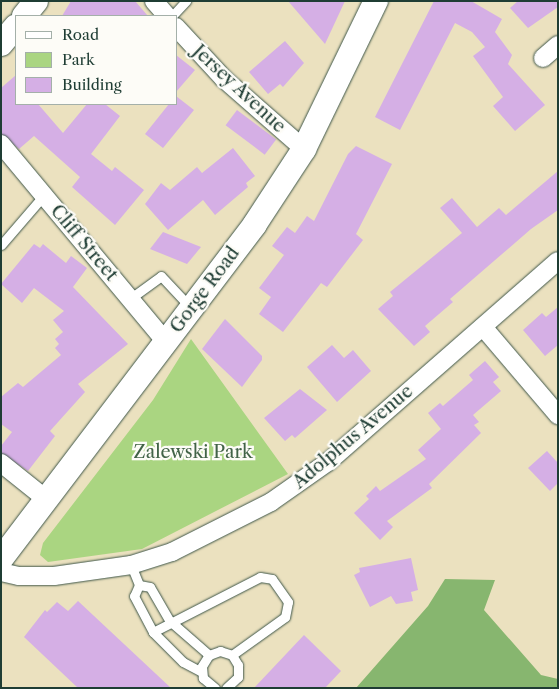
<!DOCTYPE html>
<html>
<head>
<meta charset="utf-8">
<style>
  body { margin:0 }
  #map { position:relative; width:559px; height:689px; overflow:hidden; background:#ebe1bf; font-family:"Libre Caslon Text",serif }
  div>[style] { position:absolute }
  .green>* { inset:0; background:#aad581 }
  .forest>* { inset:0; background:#87b66f }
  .building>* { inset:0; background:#d5afe5; transform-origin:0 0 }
  .roads { filter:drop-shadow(0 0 1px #3e5649) drop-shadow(0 0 1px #3e5649) }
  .lane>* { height:9px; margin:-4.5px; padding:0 4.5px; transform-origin:4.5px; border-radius:4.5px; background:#fff }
  .street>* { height:18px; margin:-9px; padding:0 9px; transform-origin:9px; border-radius:9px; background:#fff }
  .secondary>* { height:24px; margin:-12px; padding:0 12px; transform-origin:12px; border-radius:12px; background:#fff }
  span { translate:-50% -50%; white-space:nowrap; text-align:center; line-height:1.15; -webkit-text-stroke:4.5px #fdfcf7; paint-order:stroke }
  .street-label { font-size:18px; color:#1f3d34 }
  .park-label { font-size:18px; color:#426347 }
  .frame { position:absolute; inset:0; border:2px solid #1f3d34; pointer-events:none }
  .legend { position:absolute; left:15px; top:15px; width:162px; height:90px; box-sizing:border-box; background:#fdfcf7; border:1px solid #a4b0a9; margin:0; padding:6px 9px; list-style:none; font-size:15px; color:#1f3d34 }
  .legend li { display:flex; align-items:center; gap:10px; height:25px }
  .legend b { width:25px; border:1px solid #a4b0a9 }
</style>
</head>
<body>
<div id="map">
  <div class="green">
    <i style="clip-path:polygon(191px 339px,288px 474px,142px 549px,48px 562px,40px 555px,43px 543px,153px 400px)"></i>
  </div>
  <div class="forest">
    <i style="clip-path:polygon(445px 579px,495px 580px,484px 610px,541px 675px,558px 679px,558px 688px,356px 688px,428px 606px)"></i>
  </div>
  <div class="building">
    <i style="clip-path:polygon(71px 1px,135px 1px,148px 16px,62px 16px)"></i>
    <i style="clip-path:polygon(288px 1px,345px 1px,325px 44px)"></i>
    <i style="clip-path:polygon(434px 1px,471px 1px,502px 19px,495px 32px,512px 55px,508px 64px,545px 105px,515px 131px,493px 106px,503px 97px,473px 56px,485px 47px,472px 32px,455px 23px,400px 130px,375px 117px)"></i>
    <i style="clip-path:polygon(518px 1px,558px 1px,558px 7px,528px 28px,510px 8px)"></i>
    <i style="clip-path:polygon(285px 41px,304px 63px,283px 87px,280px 84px,268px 94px,249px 72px)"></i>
    <i style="clip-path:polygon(176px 55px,195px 70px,176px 92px)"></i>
    <i style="clip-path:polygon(16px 75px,16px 104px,38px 104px,63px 133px,87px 104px,105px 104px,120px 116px,91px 154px,112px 171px,115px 167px,144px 190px,115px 225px,72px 187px,80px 177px,34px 136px,19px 149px,1px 134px,1px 88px)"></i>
    <i style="clip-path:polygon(176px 96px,194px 110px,163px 148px,145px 134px,169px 104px,176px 104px)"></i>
    <i style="left:237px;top:110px;width:49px;height:19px;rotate:37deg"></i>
    <i style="clip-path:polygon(356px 146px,392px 164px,356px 234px,363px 240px,327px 287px,321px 283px,283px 332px,259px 314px,271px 297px,259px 288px,284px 255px,272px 246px,287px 227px,295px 233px,307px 216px,314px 221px,348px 154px)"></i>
    <i style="clip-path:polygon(233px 148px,255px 176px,246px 183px,248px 187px,215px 215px,203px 200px,168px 230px,145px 204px,161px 183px,170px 190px,197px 167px,202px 173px)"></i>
    <i style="clip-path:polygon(558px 171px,558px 210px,531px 229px,450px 299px,453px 302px,425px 326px,430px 332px,414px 346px,378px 309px,393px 296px,390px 292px,462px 233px,440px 208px,452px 198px,477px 227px,499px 208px,506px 215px)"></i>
    <i style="clip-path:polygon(163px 232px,201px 247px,187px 264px,150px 249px)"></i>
    <i style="clip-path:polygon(34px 244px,40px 248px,43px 244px,66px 263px,71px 256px,87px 268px,73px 287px,128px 344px,78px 384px,85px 392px,50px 431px,55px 436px,28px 471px,1px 453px,1px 446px,12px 432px,1px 424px,1px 397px,18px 383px,23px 387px,61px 355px,55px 348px,59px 344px,55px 339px,63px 332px,53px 320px,64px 311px,34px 288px,22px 303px,1px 284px)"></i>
    <i style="clip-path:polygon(558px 307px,558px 345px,545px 356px,523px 330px,542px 313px,546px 317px)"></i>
    <i style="clip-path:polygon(225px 319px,262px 356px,262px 360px,242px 387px,202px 349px)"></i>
    <i style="clip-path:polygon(332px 345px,344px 358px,353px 350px,371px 371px,337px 402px,307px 367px)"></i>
    <i style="clip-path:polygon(485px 361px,499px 377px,493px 382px,501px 391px,473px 415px,479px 422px,474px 425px,481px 433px,429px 484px,432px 488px,387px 521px,393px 527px,380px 540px,354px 513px,369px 499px,366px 496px,376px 486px,380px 491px,426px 459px,418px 450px,441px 429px,428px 413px,440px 403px,443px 406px,473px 380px,469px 375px)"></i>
    <i style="clip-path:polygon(300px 389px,327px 410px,295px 438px,292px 435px,285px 441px,264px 418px)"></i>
    <i style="clip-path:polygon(547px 451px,558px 463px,558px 483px,550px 491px,528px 468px)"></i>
    <i style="clip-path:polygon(411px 558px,418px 590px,411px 592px,413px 601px,396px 604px,391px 596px,370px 607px,354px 575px,360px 572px,359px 568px)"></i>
    <i style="clip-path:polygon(78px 601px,171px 688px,78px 688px,24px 637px,45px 610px,47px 612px,57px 602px,68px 611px)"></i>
    <i style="clip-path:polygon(304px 635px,341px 671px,325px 688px,254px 688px)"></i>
  </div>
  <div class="roads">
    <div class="lane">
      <i style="left:172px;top:16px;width:21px;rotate:-47deg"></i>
      <i style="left:1px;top:245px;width:66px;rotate:-49.3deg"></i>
      <i style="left:131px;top:298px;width:37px;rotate:-36deg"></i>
      <i style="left:161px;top:276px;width:42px;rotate:46.9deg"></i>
      <i style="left:131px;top:565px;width:22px;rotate:68deg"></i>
      <i style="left:139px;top:585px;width:12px;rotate:114deg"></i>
      <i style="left:134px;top:596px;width:41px;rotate:62.2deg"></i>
      <i style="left:153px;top:632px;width:42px;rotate:45deg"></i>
      <i style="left:183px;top:662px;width:21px;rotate:28deg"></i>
      <i style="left:139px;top:585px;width:11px;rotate:10deg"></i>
      <i style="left:150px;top:587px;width:39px;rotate:60deg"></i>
      <i style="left:170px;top:621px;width:52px;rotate:41.1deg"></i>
      <i style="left:153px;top:632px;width:120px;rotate:-27.2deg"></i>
      <i style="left:260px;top:577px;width:12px;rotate:9deg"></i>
      <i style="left:272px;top:579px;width:28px;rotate:55deg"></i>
      <i style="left:288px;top:602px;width:15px;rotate:101deg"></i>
      <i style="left:285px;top:617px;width:65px;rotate:144.4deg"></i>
      <i style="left:215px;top:688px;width:16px;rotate:-140deg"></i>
      <i style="left:203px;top:678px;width:12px;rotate:-95deg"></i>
      <i style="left:202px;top:666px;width:13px;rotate:-58deg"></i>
      <i style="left:209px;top:655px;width:12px;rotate:-20deg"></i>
      <i style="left:220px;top:651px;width:13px;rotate:18deg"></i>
      <i style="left:232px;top:655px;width:12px;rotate:59deg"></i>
      <i style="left:238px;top:665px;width:12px;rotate:90deg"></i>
      <i style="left:238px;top:677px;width:16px;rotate:137deg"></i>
    </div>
    <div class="street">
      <i style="left:154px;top:1px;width:20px;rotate:49deg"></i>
      <i style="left:176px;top:27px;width:71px;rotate:47.3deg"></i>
      <i style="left:224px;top:79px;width:106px;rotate:41.2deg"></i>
      <i style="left:543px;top:58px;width:20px;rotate:-41deg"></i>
      <i style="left:1px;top:144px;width:258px;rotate:50.2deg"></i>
      <i style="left:483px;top:327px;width:116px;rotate:49.6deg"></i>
      <i style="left:1px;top:463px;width:58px;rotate:38.7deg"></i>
      <i style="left:1px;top:572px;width:18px;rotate:13deg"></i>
      <i style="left:19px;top:576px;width:35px"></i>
      <i style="left:54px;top:576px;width:78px;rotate:-8.1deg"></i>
      <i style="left:131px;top:565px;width:43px;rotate:-17.6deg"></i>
      <i style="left:172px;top:552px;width:111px;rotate:-26.8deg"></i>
      <i style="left:271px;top:502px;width:70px;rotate:-35.1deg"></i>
      <i style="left:328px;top:462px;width:305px;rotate:-41.2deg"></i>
    </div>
    <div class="secondary">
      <i style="left:24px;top:16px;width:19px;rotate:-51deg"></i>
      <i style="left:1px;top:44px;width:23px;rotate:-50deg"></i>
      <i style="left:1px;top:559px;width:420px;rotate:-52.8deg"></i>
      <i style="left:255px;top:224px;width:90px;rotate:-56.8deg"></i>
      <i style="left:304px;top:149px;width:165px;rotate:-64.1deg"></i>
    </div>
  </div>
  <div class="street-label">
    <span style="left:239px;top:89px;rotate:43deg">Jersey Avenue</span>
    <span style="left:84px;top:243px;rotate:50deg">Cliff Street</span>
    <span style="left:205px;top:290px;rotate:-53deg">Gorge Road</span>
    <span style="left:353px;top:437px;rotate:-40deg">Adolphus Avenue</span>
  </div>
  <div class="park-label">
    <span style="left:193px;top:452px">Zalewski Park</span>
  </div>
  <div class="frame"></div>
  <ul class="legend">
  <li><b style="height:6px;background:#fff"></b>Road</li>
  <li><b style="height:14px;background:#aad581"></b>Park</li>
  <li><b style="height:14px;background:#d5afe5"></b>Building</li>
  </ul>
</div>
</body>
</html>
